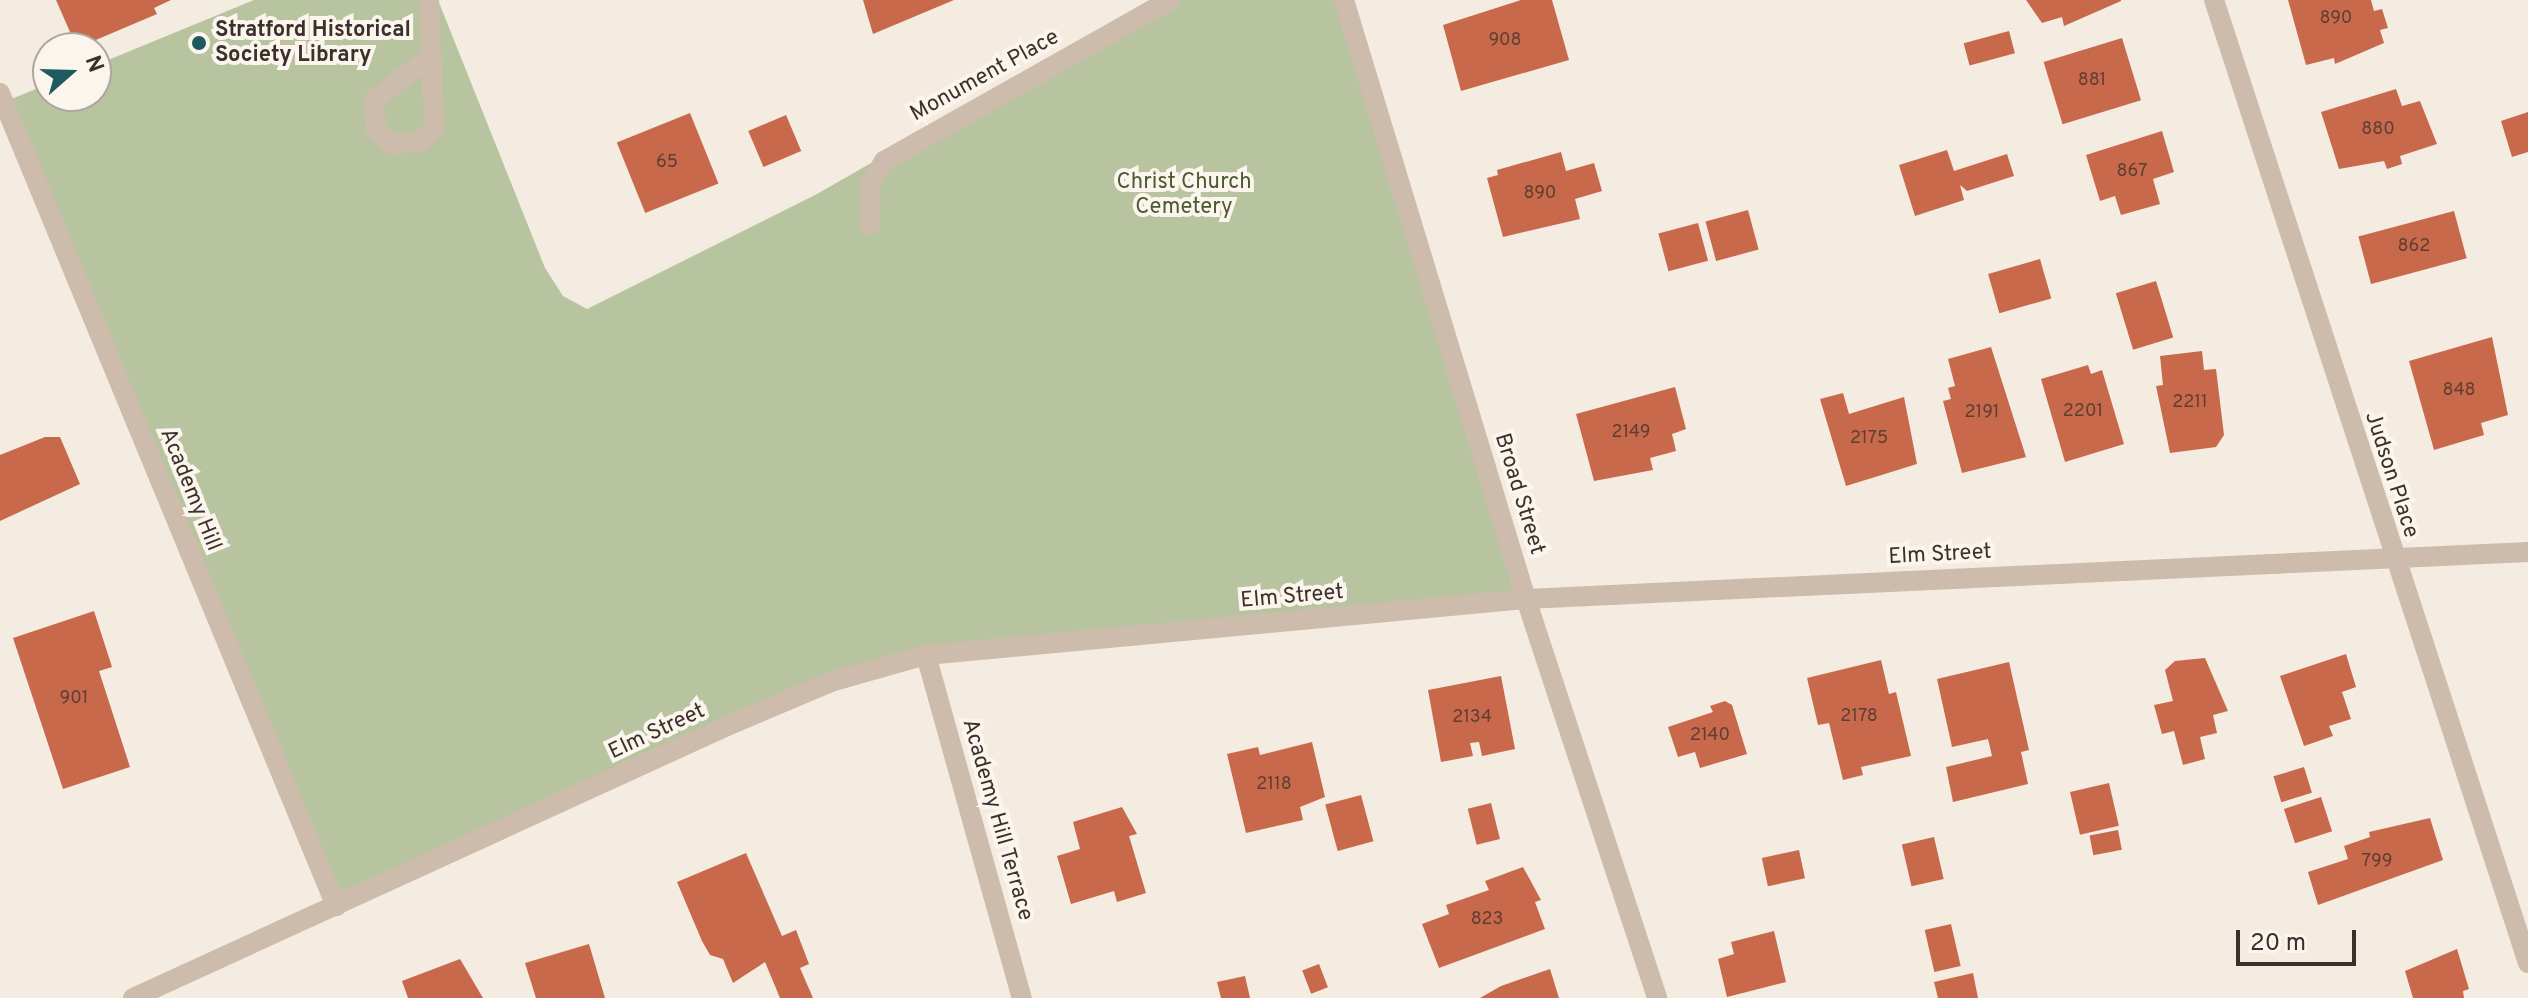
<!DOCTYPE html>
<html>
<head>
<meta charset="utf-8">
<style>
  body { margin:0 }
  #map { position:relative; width:2528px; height:998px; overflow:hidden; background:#f4ebe1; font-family:Overpass,sans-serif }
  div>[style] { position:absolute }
  .green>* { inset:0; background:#b8c4a0 }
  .building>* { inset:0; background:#c8694b; transform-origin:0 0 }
  .minor>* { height:20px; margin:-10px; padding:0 10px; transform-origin:10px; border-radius:10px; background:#cdbbac }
  .dots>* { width:22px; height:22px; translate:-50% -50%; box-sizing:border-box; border:4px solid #fbf5ee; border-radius:50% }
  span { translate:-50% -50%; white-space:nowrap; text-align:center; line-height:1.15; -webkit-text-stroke:8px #fbf5ee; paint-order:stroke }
  .number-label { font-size:18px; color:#5e3e33 }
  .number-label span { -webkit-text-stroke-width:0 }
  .poi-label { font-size:22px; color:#3b302b; font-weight:700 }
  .left { translate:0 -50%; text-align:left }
  .street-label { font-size:22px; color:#3b302b }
  .park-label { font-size:22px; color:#4a5a2e }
  .north { position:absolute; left:32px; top:32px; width:80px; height:80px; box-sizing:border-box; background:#fbf5ee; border:2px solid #aea6a0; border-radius:50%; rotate:70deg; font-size:22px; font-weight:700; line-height:32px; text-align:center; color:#3b302b }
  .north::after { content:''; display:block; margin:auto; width:28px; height:36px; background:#1f5a5e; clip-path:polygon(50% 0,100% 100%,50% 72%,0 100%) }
  .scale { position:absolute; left:2236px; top:930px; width:120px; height:36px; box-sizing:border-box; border:4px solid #3b302b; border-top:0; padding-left:10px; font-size:24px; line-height:28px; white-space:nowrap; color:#3b302b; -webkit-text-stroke:6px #fbf5ee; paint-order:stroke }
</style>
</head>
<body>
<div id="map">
  <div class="green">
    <i style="clip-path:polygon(254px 0,438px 0,545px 268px,563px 296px,587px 309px,817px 194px,1155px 0,1344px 0,1526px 599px,926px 655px,831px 682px,336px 906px,4px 102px,48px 84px,48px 96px,96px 96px,96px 65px)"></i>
  </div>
  <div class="building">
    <i style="clip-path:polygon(56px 0,171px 0,154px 8px,157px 14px,77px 48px)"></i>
    <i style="clip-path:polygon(863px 0,954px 0,873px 34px)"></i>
    <i style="clip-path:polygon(1521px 0,1552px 0,1569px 60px,1461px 91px,1443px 25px)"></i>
    <i style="clip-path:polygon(2026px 0,2121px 0,2121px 1px,2064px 26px,2062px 17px,2042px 23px)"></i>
    <i style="clip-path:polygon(2288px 0,2371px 0,2374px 11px,2382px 9px,2388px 28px,2380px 30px,2384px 43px,2335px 64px,2334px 58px,2306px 65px)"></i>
    <i style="left:2009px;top:31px;width:23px;height:47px;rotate:75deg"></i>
    <i style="left:2122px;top:38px;width:65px;height:82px;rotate:73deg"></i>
    <i style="clip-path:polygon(2396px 89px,2402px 106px,2420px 101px,2437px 144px,2400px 156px,2402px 164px,2387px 169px,2384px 161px,2339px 169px,2321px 112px)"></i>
    <i style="clip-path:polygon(2528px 112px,2528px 152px,2512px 157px,2501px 121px)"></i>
    <i style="left:690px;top:113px;width:76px;height:79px;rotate:68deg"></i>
    <i style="left:786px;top:115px;width:39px;height:41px;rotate:67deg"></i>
    <i style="clip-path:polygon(2162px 131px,2174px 172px,2153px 179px,2160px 204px,2121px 215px,2115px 196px,2100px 201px,2086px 155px)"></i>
    <i style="clip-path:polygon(1947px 150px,1954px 171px,2007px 154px,2014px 176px,1967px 191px,1960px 185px,1964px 200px,1915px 216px,1899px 165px)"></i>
    <i style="clip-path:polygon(1561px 152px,1566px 171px,1594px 163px,1602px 191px,1575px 199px,1580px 219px,1503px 237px,1487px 178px,1498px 175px,1497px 170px)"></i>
    <i style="left:1748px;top:210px;width:41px;height:44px;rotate:75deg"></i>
    <i style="left:2454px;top:211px;width:49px;height:99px;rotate:75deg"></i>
    <i style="left:1698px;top:223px;width:39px;height:41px;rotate:75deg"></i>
    <i style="left:2040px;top:259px;width:41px;height:54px;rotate:74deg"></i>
    <i style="left:2156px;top:281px;width:59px;height:42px;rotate:73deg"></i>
    <i style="clip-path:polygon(2492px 337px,2508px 415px,2481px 423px,2484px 435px,2434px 450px,2409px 361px)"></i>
    <i style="clip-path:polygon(1991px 347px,2026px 457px,1962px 473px,1943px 401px,1951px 399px,1948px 388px,1955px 386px,1948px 359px)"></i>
    <i style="clip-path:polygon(2202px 351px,2204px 370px,2216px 369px,2224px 435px,2216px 447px,2170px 453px,2156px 386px,2163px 385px,2160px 356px)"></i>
    <i style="clip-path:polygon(2088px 365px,2091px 374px,2102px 370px,2124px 444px,2065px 462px,2041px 379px)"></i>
    <i style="clip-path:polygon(1675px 387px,1686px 429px,1672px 434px,1676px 451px,1650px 458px,1653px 470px,1594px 481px,1576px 414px)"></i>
    <i style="clip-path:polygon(1843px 393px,1849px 414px,1904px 397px,1917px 464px,1846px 486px,1820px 399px)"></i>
    <i style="clip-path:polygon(45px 437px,60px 437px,80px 484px,0 521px,0 455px)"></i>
    <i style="clip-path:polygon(94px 611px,112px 667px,99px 671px,130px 767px,63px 789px,13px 638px)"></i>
    <i style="clip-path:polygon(2346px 654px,2356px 687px,2342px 692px,2351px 719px,2329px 726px,2333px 736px,2304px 746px,2280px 676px)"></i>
    <i style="clip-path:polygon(2205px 658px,2228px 711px,2213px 715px,2217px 733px,2200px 737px,2205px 759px,2183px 765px,2174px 731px,2162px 734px,2154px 705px,2173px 701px,2165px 670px,2175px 661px)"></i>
    <i style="clip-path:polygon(1881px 660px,1889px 694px,1896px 692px,1911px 756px,1861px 767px,1863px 775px,1843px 780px,1829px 723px,1818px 725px,1807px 678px)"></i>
    <i style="clip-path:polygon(2009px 662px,2029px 750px,2021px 752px,2028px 784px,1953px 802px,1946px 767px,1992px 756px,1988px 739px,1952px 747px,1937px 679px)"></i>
    <i style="clip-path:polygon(1501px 676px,1515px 749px,1482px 756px,1479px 742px,1470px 743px,1473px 756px,1441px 762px,1428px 690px)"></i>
    <i style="clip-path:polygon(1725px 701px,1732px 705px,1747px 754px,1700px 768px,1695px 752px,1678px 757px,1668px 727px,1713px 712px,1710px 706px)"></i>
    <i style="clip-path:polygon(1312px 742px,1325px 797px,1300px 807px,1303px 820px,1246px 833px,1227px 754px,1258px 747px,1260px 755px)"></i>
    <i style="left:2304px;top:767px;width:27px;height:32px;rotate:73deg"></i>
    <i style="left:2109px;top:783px;width:44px;height:40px;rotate:77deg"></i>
    <i style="left:1361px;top:795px;width:48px;height:37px;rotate:75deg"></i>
    <i style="left:2321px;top:797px;width:36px;height:39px;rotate:72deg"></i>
    <i style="left:1491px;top:803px;width:37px;height:24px;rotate:76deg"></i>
    <i style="clip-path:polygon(1122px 807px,1137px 834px,1129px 836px,1146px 893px,1117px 902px,1114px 891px,1071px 904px,1057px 856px,1080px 849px,1073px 822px)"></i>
    <i style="clip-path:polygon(2430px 818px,2443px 860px,2318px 905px,2308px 872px,2348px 859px,2344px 846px,2370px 837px,2369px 832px)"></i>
    <i style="left:2118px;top:830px;width:20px;height:29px;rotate:79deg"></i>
    <i style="left:1934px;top:837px;width:43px;height:33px;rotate:77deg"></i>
    <i style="left:1799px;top:850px;width:29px;height:38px;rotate:78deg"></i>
    <i style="clip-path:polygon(746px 853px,782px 936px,796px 930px,809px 964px,800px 968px,813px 998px,780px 998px,765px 962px,733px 983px,723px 959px,710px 955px,702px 941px,677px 882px)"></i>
    <i style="clip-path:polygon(1523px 867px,1541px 900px,1535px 902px,1545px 929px,1439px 968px,1422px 924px,1449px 914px,1446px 905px,1489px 890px,1485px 881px)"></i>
    <i style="left:1951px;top:924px;width:43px;height:27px;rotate:77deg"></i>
    <i style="clip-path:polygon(1774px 931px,1786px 982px,1727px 997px,1718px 959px,1734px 954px,1731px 942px)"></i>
    <i style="clip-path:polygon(589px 944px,605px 998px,536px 998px,525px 963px)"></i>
    <i style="clip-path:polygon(2457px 949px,2469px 989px,2463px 991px,2464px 998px,2413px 998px,2405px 971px)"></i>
    <i style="clip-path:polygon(460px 959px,483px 998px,408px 998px,402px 981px)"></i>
    <i style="left:1319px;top:964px;width:25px;height:18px;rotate:69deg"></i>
    <i style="clip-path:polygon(1550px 969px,1559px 998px,1480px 998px,1501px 986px)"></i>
    <i style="clip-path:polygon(1973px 973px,1978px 998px,1938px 998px,1934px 982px)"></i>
    <i style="clip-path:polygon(1245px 976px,1250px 998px,1221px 998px,1217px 982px)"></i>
  </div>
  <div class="minor">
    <i style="left:429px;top:0;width:127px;rotate:87.7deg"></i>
    <i style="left:434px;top:127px;width:20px;rotate:131deg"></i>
    <i style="left:421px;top:142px;width:30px;rotate:176deg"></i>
    <i style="left:391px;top:144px;width:21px;rotate:-137deg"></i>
    <i style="left:376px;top:130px;width:30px;rotate:-94deg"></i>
    <i style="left:374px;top:100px;width:71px;rotate:-37.5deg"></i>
    <i style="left:1344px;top:0;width:626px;rotate:73.1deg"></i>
    <i style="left:1526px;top:599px;width:420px;rotate:71.8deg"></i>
    <i style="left:2214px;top:0;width:1013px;rotate:71.94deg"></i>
    <i style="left:0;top:93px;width:880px;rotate:67.55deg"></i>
    <i style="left:870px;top:225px;width:43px;rotate:-88.7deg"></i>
    <i style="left:871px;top:182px;width:25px;rotate:-58deg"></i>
    <i style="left:884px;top:161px;width:328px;rotate:-29.4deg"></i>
    <i style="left:926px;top:655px;width:356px;rotate:74.4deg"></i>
    <i style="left:133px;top:998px;width:653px;rotate:-24.6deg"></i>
    <i style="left:727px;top:726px;width:113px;rotate:-22.9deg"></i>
    <i style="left:831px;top:682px;width:99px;rotate:-15.9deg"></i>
    <i style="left:926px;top:655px;width:603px;rotate:-5.33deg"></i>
    <i style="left:1526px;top:599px;width:1003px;rotate:-2.69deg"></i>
  </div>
  <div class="dots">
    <i style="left:199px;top:43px;background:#1f5a5e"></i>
  </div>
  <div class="number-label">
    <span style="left:2336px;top:19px">890</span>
    <span style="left:1505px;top:41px">908</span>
    <span style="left:2092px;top:81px">881</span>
    <span style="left:2378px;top:130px">880</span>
    <span style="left:667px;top:163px">65</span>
    <span style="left:2132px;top:172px">867</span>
    <span style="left:1540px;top:194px">890</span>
    <span style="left:2414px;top:247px">862</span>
    <span style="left:2459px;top:391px">848</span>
    <span style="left:2190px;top:403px">2211</span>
    <span style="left:2083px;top:412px">2201</span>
    <span style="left:1982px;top:413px">2191</span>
    <span style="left:1631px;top:433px">2149</span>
    <span style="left:1869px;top:439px">2175</span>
    <span style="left:74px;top:699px">901</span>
    <span style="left:1859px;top:717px">2178</span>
    <span style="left:1472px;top:718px">2134</span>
    <span style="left:1710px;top:736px">2140</span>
    <span style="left:1274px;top:785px">2118</span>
    <span style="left:2377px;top:862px">799</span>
    <span style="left:1487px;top:920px">823</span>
  </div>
  <div class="poi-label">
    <span class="left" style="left:215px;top:43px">Stratford Historical<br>Society Library</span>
  </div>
  <div class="street-label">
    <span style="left:985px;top:76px;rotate:-29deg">Monument Place</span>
    <span style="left:2391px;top:475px;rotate:72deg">Judson Place</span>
    <span style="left:190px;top:490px;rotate:68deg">Academy Hill</span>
    <span style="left:1519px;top:494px;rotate:73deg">Broad Street</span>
    <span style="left:1940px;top:555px;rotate:-3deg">Elm Street</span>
    <span style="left:1292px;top:597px;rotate:-5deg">Elm Street</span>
    <span style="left:657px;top:732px;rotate:-25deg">Elm Street</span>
    <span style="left:997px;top:820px;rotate:74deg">Academy Hill Terrace</span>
  </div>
  <div class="park-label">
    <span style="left:1184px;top:195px">Christ Church<br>Cemetery</span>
  </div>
  <div class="north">N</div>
  <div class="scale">20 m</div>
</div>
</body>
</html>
